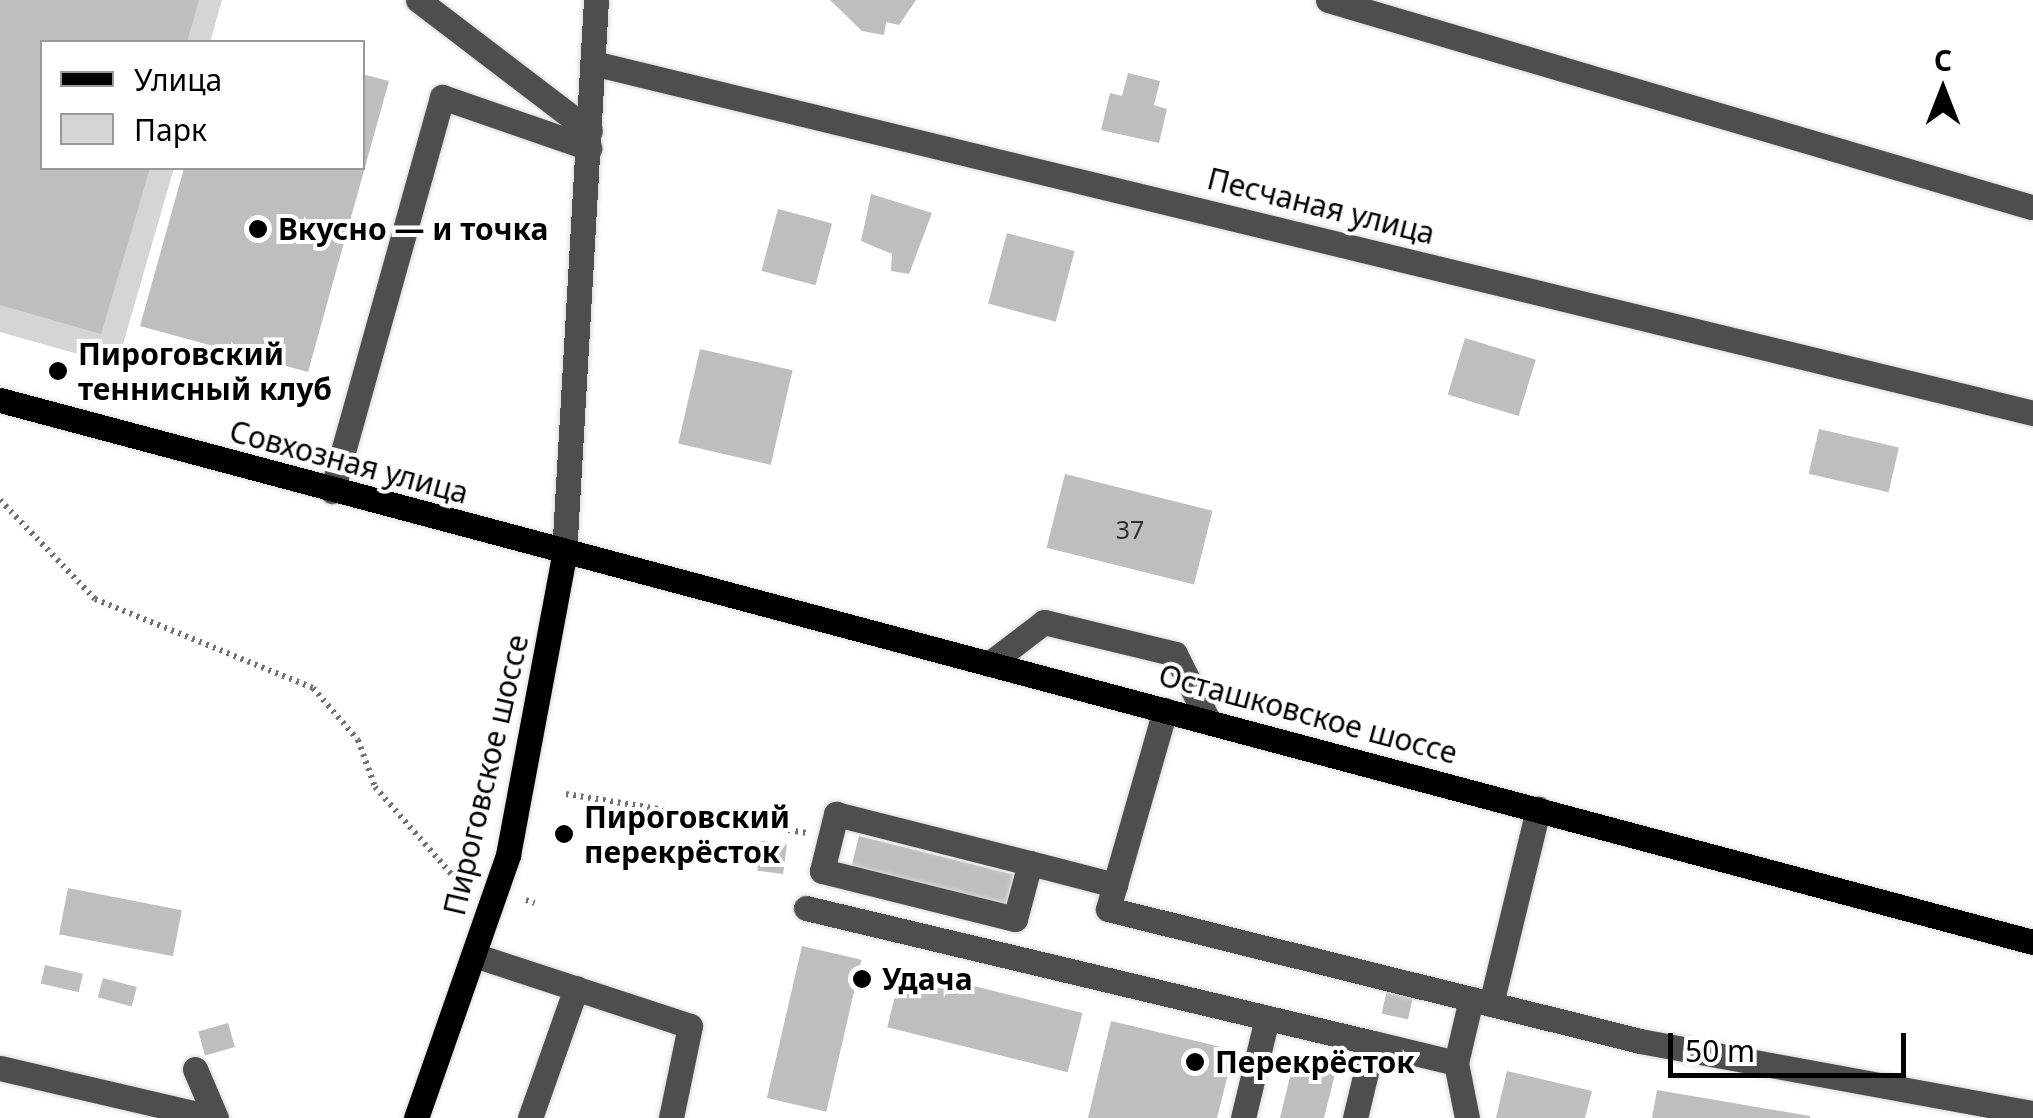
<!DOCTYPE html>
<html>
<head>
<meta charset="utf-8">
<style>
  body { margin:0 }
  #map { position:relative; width:2033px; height:1118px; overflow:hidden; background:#fff; font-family:"Noto Sans",sans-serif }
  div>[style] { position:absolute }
  .green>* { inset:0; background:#d5d5d5 }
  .building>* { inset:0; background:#bebebe; transform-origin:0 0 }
  .path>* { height:6px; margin-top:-3px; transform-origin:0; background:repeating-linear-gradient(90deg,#707070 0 2.5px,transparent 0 7.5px) }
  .roads { filter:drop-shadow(0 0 2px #dbdbdb) drop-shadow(0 0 2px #dbdbdb) }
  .minor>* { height:25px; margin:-12.5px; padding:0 12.5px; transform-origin:12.5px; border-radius:12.5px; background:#4e4e4e }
  .major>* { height:25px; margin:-12.5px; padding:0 12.5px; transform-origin:12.5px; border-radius:12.5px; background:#000 }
  .dots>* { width:28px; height:28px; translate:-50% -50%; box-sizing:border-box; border:5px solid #fff; border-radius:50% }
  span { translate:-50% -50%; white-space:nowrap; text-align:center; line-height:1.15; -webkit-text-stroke:8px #fff; paint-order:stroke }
  .number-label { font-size:25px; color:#303030 }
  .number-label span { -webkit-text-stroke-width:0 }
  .street-label { font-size:30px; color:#000 }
  .poi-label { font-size:30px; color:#000; font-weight:700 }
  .left { translate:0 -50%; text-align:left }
  .legend { position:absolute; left:40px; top:40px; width:325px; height:130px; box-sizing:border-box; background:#fff; border:2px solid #999; margin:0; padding:12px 18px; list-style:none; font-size:30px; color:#000 }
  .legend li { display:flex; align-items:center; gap:20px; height:50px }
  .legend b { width:50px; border:2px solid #999 }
  .north { position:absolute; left:1893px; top:40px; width:100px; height:100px; -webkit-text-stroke:8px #fff; paint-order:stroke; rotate:0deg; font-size:28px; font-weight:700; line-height:40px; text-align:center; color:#000 }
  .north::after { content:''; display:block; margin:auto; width:35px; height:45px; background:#000; clip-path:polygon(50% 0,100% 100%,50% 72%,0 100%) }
  .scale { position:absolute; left:1668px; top:1033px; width:238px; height:45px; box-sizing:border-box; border:5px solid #000; border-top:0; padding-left:12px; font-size:30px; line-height:35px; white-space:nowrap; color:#000; -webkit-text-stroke:8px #fff; paint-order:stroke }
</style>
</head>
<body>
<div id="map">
  <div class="green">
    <i style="clip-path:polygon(0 0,222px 0,210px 42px,42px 42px,42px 168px,174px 168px,117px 365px,0 332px)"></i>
  </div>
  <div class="building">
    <i style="clip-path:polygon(0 0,199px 0,187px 42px,42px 42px,42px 168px,150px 168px,101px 334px,0 305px)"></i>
    <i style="clip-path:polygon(830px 0,916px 0,899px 25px,886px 22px,884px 35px,862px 31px)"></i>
    <i style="clip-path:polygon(1128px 73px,1160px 81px,1154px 105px,1167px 109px,1159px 143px,1101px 130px,1110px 93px,1122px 96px)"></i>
    <i style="clip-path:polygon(362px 74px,389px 81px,308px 372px,140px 326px,184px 168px,362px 168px)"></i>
    <i style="clip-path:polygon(871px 194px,932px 213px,909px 274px,891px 271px,892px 254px,861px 241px)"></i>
    <i style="left:778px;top:209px;width:56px;height:64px;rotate:15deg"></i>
    <i style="left:1007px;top:233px;width:70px;height:73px;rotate:15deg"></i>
    <i style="left:1465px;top:338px;width:74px;height:59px;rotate:17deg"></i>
    <i style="left:700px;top:349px;width:95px;height:97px;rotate:13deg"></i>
    <i style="left:1819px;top:429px;width:82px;height:46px;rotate:13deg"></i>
    <i style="left:1065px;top:474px;width:152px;height:76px;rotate:14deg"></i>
    <i style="left:859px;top:836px;width:159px;height:31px;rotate:14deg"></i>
    <i style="left:761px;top:841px;width:26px;height:30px;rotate:7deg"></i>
    <i style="left:68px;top:888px;width:116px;height:47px;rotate:11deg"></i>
    <i style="left:802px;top:946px;width:61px;height:156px;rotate:13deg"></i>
    <i style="left:45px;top:965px;width:39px;height:19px;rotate:13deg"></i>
    <i style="left:902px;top:968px;width:186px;height:61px;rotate:14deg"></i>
    <i style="left:103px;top:978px;width:35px;height:20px;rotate:15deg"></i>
    <i style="left:1387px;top:990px;width:27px;height:24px;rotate:13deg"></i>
    <i style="clip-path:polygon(1111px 1021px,1234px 1050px,1217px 1118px,1088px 1118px)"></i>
    <i style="left:228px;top:1023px;width:25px;height:31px;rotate:74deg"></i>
    <i style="clip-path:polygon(1294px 1060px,1336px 1070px,1324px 1118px,1280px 1118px)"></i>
    <i style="clip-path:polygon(1507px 1071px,1592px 1091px,1585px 1118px,1496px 1118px)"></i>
    <i style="clip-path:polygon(1657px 1090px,1810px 1116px,1810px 1118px,1652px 1118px)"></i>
  </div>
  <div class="path">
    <i style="left:0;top:500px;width:137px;rotate:46.2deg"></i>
    <i style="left:95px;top:599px;width:235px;rotate:22.2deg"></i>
    <i style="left:313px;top:688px;width:69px;rotate:49.1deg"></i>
    <i style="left:358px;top:740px;width:50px;rotate:70.1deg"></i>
    <i style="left:375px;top:787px;width:121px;rotate:48.7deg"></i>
    <i style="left:1225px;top:693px;width:67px;rotate:15.5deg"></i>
    <i style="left:566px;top:794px;width:244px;rotate:9.2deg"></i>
    <i style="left:526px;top:900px;width:9px;rotate:18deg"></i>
  </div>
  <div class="roads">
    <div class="minor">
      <i style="left:418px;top:0;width:216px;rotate:37.3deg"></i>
      <i style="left:1328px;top:0;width:733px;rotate:16.41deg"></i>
      <i style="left:593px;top:63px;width:1482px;rotate:13.66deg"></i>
      <i style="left:332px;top:491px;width:409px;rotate:-74.4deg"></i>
      <i style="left:442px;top:97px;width:156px;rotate:19.1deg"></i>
      <i style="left:564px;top:555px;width:556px;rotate:-86.7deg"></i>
      <i style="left:989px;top:664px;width:69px;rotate:-37.4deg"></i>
      <i style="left:1044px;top:622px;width:135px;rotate:13.7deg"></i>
      <i style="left:1175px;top:654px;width:76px;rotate:63.4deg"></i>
      <i style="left:1165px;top:710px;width:207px;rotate:106deg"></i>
      <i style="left:1108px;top:909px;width:548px;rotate:13.93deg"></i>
      <i style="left:1640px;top:1041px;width:400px;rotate:10.4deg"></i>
      <i style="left:1030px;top:863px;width:58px;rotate:105deg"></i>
      <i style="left:1015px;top:919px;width:199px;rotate:-166deg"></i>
      <i style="left:822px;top:871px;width:59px;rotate:-76.2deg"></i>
      <i style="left:836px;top:814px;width:200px;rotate:14.2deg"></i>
      <i style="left:1030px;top:863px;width:88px;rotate:14.5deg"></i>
      <i style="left:806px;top:908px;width:583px;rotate:13.39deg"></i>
      <i style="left:477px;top:956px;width:224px;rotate:18.2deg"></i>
      <i style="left:690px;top:1026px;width:94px;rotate:101.7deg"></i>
      <i style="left:1491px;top:1004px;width:201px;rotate:-76.4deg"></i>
      <i style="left:1456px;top:1063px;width:56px;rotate:78.7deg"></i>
      <i style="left:0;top:1068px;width:221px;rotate:13.1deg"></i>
      <i style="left:195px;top:1069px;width:53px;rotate:66.8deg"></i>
      <i style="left:530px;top:1118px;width:138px;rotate:-70.5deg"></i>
      <i style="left:1243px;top:1118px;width:103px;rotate:-76.5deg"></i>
      <i style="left:1355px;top:1118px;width:77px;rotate:-76.5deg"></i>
      <i style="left:1373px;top:1043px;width:85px;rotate:13.5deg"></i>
      <i style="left:1456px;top:1063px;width:66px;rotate:-76.8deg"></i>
    </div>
    <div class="major">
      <i style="left:0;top:400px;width:2104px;rotate:14.93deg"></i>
      <i style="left:416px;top:1118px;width:279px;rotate:-70.7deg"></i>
      <i style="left:508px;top:855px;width:305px;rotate:-79.4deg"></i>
    </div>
  </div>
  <div class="dots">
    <i style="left:258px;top:229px;background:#000"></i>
    <i style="left:58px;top:371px;background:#000"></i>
    <i style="left:564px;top:834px;background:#000"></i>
    <i style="left:862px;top:979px;background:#000"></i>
    <i style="left:1195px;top:1062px;background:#000"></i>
  </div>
  <div class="number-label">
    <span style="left:1130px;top:529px">37</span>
  </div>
  <div class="street-label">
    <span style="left:1321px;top:206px;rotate:14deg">Песчаная улица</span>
    <span style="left:349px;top:462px;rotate:15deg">Совхозная улица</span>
    <span style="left:1308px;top:714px;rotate:15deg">Осташковское шоссе</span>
    <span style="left:486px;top:775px;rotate:-77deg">Пироговское шоссе</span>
  </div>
  <div class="poi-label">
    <span class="left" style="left:278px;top:229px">Вкусно — и точка</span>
    <span class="left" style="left:78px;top:371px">Пироговский<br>теннисный клуб</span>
    <span class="left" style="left:584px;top:834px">Пироговский<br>перекрёсток</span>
    <span class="left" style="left:882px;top:979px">Удача</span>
    <span class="left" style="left:1215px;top:1062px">Перекрёсток</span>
  </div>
  <ul class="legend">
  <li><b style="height:12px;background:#000"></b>Улица</li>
  <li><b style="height:28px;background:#d5d5d5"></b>Парк</li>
  </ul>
  <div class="north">С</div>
  <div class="scale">50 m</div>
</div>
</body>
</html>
